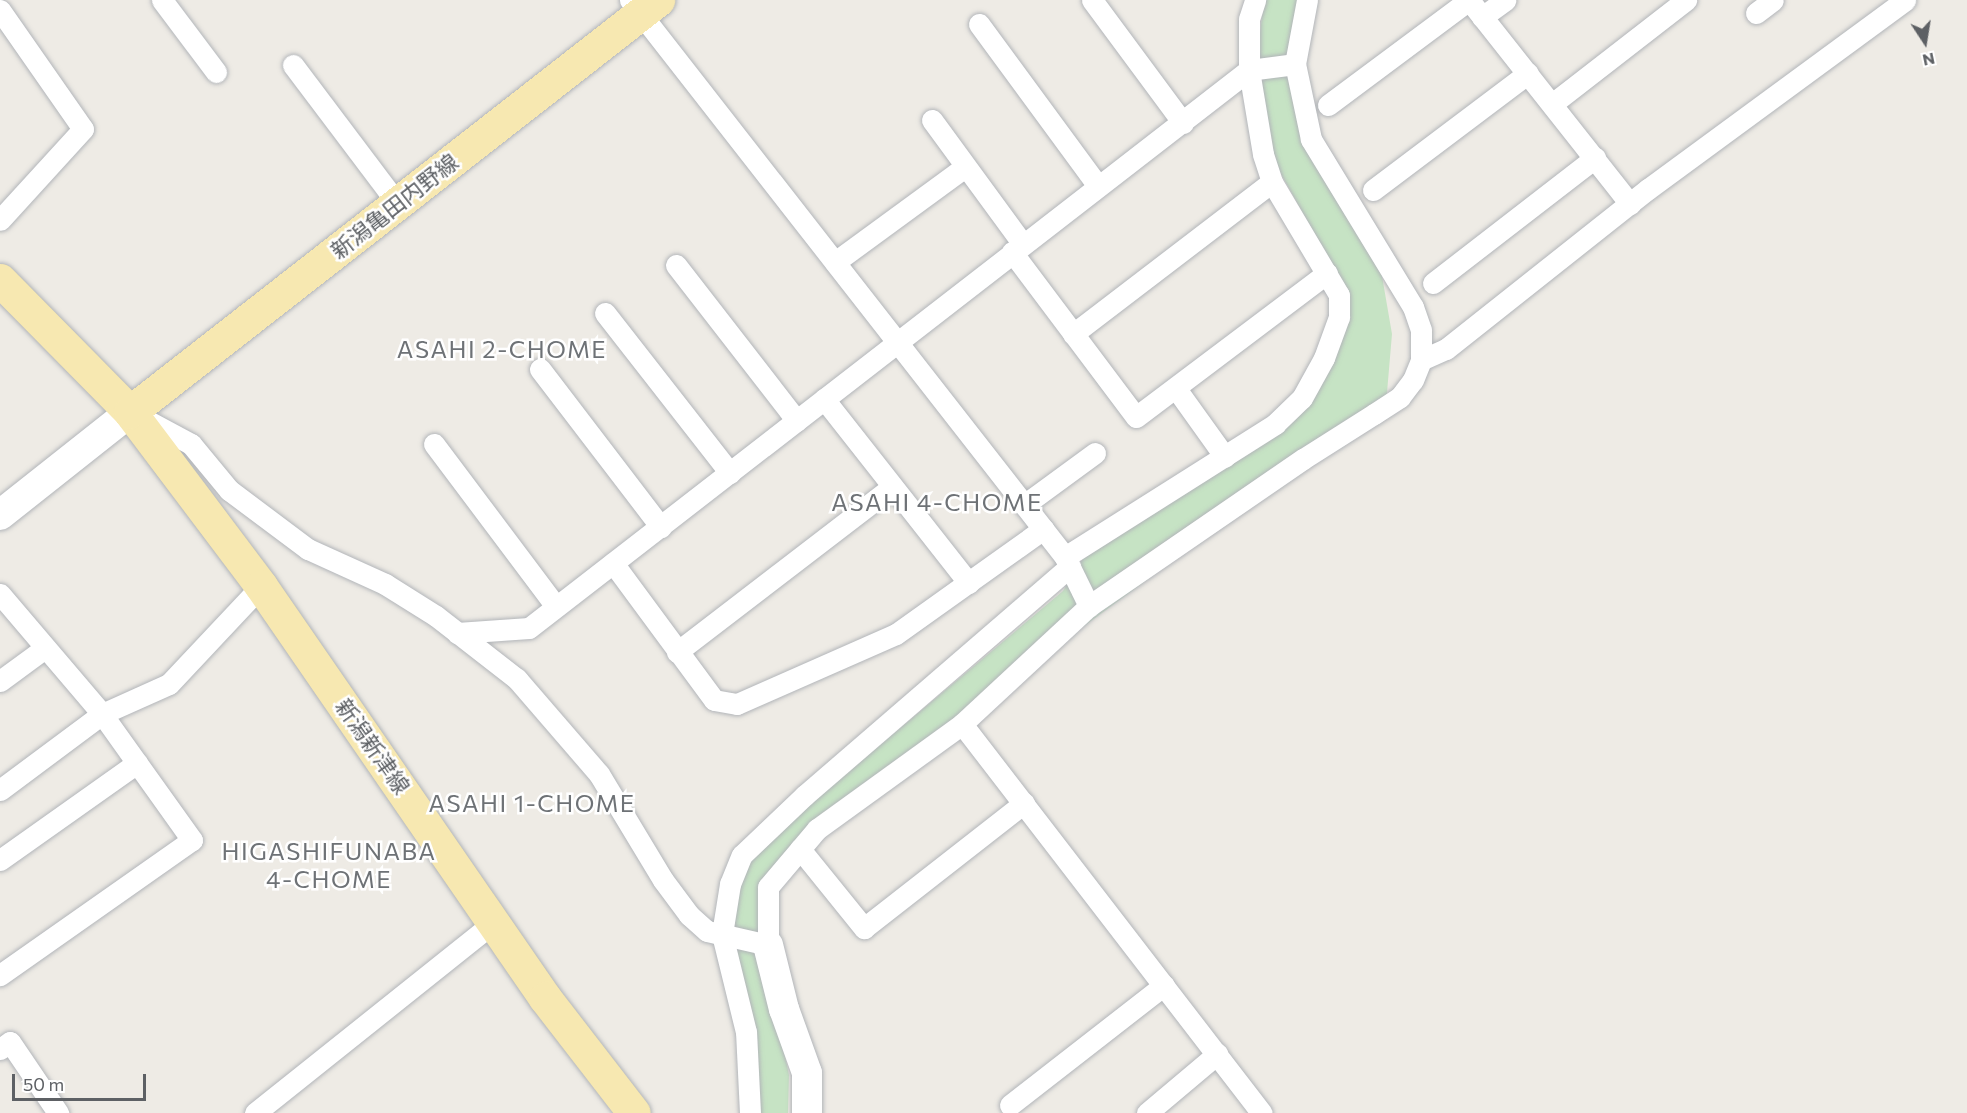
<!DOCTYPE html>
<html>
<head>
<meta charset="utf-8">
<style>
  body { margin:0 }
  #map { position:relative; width:1967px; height:1113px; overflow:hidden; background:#eeebe5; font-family:Commissioner,"Noto Sans JP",sans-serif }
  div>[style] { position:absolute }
  .green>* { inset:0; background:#c6e3c4 }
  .roads { filter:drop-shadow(0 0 2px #b2b5b9) drop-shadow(0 0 2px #b2b5b9) }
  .street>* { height:21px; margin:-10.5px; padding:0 10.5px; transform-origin:10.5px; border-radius:10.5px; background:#fff }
  .secondary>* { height:30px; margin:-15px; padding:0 15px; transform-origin:15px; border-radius:15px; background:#fff }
  .primary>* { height:33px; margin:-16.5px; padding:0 16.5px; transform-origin:16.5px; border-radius:16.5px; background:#f7e8b1 }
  span { translate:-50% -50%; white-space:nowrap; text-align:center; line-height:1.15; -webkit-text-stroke:5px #fff; paint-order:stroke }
  .street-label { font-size:22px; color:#5d6064 }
  .neighbourhood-label { font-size:24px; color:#6e7276; letter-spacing:1.5px }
  .north { position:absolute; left:1895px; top:12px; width:60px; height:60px; -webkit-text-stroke:4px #fff; paint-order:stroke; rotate:168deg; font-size:16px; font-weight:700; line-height:24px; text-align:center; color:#5d6064 }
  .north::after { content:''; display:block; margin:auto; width:21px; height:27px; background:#5d6064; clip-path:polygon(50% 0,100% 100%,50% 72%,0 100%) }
  .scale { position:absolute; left:12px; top:1074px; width:134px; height:27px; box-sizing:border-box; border:3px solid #5d6064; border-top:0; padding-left:8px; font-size:18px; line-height:21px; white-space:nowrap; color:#5d6064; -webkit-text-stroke:4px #fff; paint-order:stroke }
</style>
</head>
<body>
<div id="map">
  <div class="green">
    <i style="clip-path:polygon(1264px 0,1298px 0,1310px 154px,1382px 276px,1392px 334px,1385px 416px,1276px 485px,818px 822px,762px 886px,764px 956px,789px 1075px,788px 1113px,756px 1113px,730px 924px,747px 857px,1063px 591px,1087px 552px,1315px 392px,1346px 330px,1343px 285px,1271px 156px,1257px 58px)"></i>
  </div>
  <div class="roads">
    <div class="street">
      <i style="left:162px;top:0;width:90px;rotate:53.1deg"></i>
      <i style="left:630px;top:0;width:707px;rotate:52.01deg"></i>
      <i style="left:1065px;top:557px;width:55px;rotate:63.9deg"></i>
      <i style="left:1092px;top:0;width:153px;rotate:53.5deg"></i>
      <i style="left:1469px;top:0;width:260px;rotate:51.7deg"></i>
      <i style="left:0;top:10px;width:145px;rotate:55.1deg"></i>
      <i style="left:83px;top:129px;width:123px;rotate:132.4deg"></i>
      <i style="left:1756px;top:13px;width:21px;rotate:-37deg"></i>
      <i style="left:1482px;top:17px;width:29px;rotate:-36deg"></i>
      <i style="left:979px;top:24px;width:201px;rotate:53.7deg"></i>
      <i style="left:293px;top:65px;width:173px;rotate:53deg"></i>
      <i style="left:1552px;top:104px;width:170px;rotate:-37.8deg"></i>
      <i style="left:1328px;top:105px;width:176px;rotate:-36.7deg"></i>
      <i style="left:932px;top:120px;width:152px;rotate:53.8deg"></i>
      <i style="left:1373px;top:190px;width:194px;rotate:-37deg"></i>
      <i style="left:1012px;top:252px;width:206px;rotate:53.1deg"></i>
      <i style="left:1136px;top:417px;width:239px;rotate:-37deg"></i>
      <i style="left:835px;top:262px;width:161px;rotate:-36.2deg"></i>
      <i style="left:676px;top:265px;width:197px;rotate:52.2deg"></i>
      <i style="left:1433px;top:283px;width:205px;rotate:-37.7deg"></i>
      <i style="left:605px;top:313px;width:203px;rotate:52deg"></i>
      <i style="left:1073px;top:334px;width:250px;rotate:-37.4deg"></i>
      <i style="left:1421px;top:360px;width:27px;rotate:-24deg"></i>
      <i style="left:1446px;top:349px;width:258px;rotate:-38.4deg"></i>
      <i style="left:1648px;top:189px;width:319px;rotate:-36.3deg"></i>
      <i style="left:540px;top:369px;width:199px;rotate:52.6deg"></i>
      <i style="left:1177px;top:390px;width:82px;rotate:54.4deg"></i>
      <i style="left:824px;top:399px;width:234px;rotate:51.8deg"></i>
      <i style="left:135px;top:414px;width:64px;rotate:28.2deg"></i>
      <i style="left:191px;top:444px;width:60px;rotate:50.4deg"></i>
      <i style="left:229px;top:490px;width:99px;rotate:36.8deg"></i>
      <i style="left:308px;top:549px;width:85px;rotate:24.4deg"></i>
      <i style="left:385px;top:584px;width:60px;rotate:32.1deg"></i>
      <i style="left:436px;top:616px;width:103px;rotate:37.9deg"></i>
      <i style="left:517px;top:679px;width:125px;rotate:49.2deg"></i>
      <i style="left:599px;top:774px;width:124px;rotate:58.9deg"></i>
      <i style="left:663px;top:880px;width:44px;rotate:53.4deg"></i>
      <i style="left:689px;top:915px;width:24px;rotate:42deg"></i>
      <i style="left:707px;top:931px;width:63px;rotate:12.9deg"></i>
      <i style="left:768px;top:945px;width:58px;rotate:-90deg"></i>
      <i style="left:768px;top:887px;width:76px;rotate:-49.8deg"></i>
      <i style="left:817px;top:829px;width:179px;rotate:-35.9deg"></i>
      <i style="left:962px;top:724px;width:173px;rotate:-42.9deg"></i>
      <i style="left:1089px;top:606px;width:260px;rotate:-34.5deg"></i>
      <i style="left:1303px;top:459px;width:84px;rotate:-32.4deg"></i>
      <i style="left:1374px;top:414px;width:31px;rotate:-33deg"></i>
      <i style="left:1400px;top:397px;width:21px;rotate:-53deg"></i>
      <i style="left:1413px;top:380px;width:22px;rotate:-68deg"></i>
      <i style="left:1421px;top:360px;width:30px;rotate:-90deg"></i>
      <i style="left:1421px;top:330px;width:24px;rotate:-109deg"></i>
      <i style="left:1413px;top:307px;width:197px;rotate:-121.3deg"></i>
      <i style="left:1311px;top:139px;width:77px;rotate:-102deg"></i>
      <i style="left:1295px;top:64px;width:65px;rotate:-79.4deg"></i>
      <i style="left:434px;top:444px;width:201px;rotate:53.1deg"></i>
      <i style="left:1024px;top:505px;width:88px;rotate:-36.2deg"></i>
      <i style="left:1065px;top:557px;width:249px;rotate:-32.3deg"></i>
      <i style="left:1275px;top:424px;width:37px;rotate:-44deg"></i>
      <i style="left:1302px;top:398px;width:46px;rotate:-61.2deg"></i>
      <i style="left:1324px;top:358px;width:44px;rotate:-69.9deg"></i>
      <i style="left:1339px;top:317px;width:22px;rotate:-90deg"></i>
      <i style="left:1339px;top:295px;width:131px;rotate:-120.7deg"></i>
      <i style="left:1272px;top:182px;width:29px;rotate:-108deg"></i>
      <i style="left:1263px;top:154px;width:85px;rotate:-99.5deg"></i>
      <i style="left:1249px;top:70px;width:51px;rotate:-90deg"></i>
      <i style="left:1249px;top:19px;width:20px;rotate:-72deg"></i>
      <i style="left:613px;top:563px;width:170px;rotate:53.6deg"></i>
      <i style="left:714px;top:700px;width:23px;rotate:10deg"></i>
      <i style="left:737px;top:704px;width:174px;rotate:-23.8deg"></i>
      <i style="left:896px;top:634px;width:181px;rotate:-35.5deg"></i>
      <i style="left:0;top:594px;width:157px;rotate:49.6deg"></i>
      <i style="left:102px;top:714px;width:155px;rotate:54.5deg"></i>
      <i style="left:192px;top:840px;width:235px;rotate:144.9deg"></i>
      <i style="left:457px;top:633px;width:72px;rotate:-4deg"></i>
      <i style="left:529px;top:628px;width:911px;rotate:-37.78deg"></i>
      <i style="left:1249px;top:70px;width:46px;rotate:-7.4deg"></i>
      <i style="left:677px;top:652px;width:270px;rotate:-37.5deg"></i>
      <i style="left:0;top:681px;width:56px;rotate:-36.3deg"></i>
      <i style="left:962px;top:724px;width:491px;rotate:52.4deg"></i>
      <i style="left:0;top:790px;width:127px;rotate:-36.7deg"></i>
      <i style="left:102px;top:714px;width:73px;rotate:-24.1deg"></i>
      <i style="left:169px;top:684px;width:134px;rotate:-46.8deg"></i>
      <i style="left:800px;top:849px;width:102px;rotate:51deg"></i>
      <i style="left:864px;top:928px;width:203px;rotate:-38deg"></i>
      <i style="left:0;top:860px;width:168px;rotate:-35.3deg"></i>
      <i style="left:0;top:1049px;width:12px;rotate:-35deg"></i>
      <i style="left:10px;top:1042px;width:86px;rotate:55.9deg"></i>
      <i style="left:1010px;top:1105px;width:195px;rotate:-37.9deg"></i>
      <i style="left:255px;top:1113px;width:303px;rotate:-38.6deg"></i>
      <i style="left:750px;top:1113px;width:81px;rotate:-92.8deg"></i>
      <i style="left:746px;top:1032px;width:101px;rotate:-103.8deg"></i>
      <i style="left:722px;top:934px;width:51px;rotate:-80.9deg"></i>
      <i style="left:730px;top:884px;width:31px;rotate:-68deg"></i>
      <i style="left:742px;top:855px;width:87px;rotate:-43.6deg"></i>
      <i style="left:805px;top:795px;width:350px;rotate:-40.8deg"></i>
      <i style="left:1147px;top:1113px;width:92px;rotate:-40.1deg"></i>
    </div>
    <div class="secondary">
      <i style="left:0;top:515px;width:166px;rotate:-38.4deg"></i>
      <i style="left:768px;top:945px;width:66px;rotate:76deg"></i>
      <i style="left:784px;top:1009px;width:68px;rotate:70.2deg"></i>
      <i style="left:807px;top:1073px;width:40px;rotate:90deg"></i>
    </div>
    <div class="primary">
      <i style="left:0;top:280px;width:185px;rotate:45.4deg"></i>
      <i style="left:130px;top:412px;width:218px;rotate:53deg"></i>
      <i style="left:261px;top:586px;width:500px;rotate:55.42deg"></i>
      <i style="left:545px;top:998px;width:145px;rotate:52.3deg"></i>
      <i style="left:130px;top:412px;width:670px;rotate:-37.97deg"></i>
    </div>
  </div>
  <div class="street-label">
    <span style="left:394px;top:206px;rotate:-38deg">新潟亀田内野線</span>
    <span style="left:373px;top:746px;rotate:55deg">新潟新津線</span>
  </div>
  <div class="neighbourhood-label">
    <span style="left:502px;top:349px">ASAHI 2-CHOME</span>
    <span style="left:937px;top:502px">ASAHI 4-CHOME</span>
    <span style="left:532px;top:803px">ASAHI 1-CHOME</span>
    <span style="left:329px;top:865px">HIGASHIFUNABA<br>4-CHOME</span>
  </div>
  <div class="north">N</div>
  <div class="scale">50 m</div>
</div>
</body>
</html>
